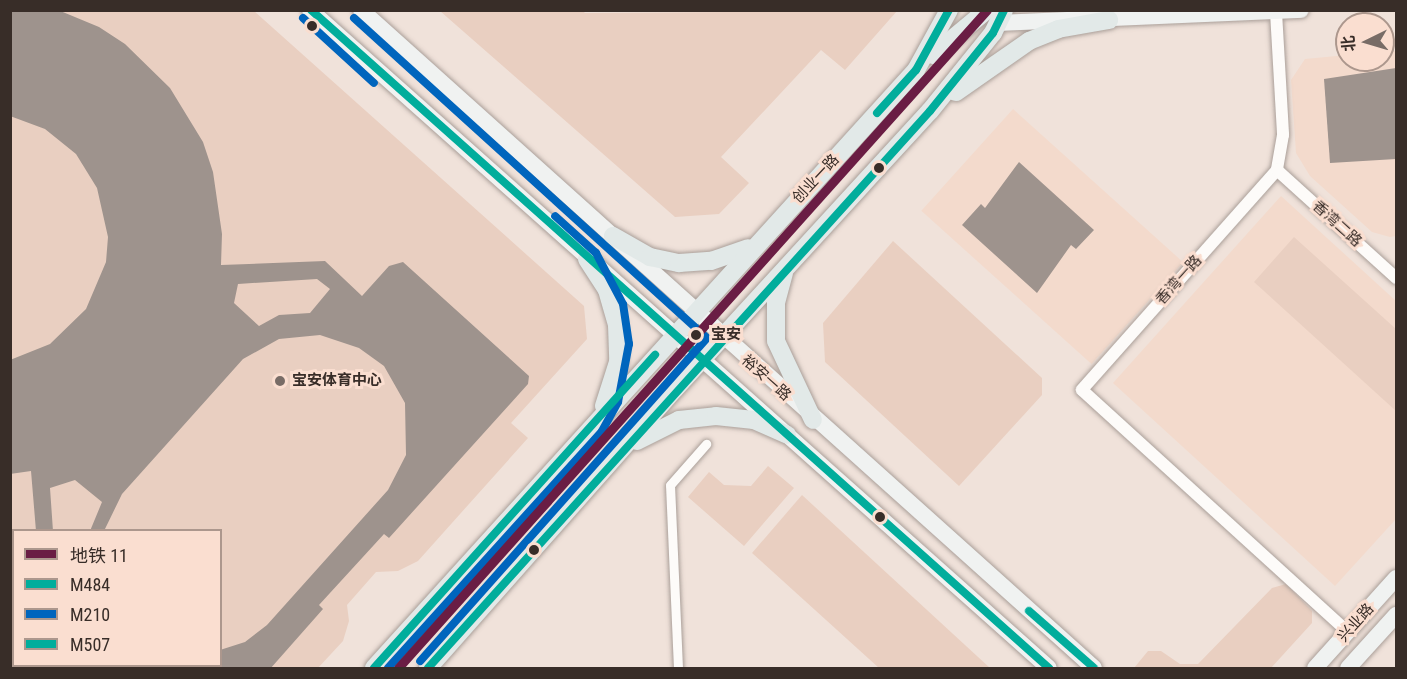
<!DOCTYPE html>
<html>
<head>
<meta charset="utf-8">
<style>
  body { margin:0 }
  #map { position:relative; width:1407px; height:679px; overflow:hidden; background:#f0e2da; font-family:"Roboto Condensed","Noto Sans SC",sans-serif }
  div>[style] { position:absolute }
  .built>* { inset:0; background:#f3dacc; transform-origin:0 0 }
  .green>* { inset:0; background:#e9cfc1 }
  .building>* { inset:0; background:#9e938d }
  .roads { filter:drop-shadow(0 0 2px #aa9f99) drop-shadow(0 0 2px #aa9f99) }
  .pedestrian>* { height:9px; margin:-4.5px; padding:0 4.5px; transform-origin:4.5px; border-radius:4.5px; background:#fdfbf9 }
  .minor>* { height:12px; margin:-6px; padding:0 6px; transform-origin:6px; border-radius:6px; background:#fdfbf9 }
  .secondary>* { height:16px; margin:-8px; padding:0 8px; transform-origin:8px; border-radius:8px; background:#f0f2f1 }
  .primary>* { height:18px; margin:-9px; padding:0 9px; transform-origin:9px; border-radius:9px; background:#e2e9e8 }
  .bus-1>* { height:8px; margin:-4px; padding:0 4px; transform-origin:4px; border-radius:4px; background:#01ad9c }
  .bus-2>* { height:8px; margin:-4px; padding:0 4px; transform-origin:4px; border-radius:4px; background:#0065bd }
  .bus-3>* { height:8px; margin:-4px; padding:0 4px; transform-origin:4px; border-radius:4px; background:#01ad9c }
  .metro-1>* { height:9px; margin:-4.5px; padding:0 4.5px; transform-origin:4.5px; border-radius:4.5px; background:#6a1d44 }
  .dots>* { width:16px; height:16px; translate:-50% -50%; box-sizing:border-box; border:3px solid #faded0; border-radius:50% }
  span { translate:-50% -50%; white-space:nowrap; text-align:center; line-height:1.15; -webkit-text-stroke:6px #faded0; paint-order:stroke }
  .street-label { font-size:15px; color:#382d28 }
  .stop-label { font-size:15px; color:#382d28; font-weight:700 }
  .left { translate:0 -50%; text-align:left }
  .poi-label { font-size:15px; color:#382d28; font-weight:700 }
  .frame { position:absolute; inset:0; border:12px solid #382d28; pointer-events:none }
  .legend { position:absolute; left:12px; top:529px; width:210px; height:138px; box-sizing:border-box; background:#faded0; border:2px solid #ac978d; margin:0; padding:8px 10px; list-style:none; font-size:18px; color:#382d28 }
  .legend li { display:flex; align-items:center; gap:12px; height:30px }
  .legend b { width:30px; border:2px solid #ac978d }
  .north { position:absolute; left:1335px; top:12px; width:60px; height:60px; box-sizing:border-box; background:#faded0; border:2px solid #ac978d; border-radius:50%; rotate:265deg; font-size:16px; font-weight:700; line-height:24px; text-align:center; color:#382d28 }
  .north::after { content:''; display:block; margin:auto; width:21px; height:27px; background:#786c66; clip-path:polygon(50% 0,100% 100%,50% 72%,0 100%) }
</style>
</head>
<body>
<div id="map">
  <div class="built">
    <i style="clip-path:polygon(1396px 51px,1396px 236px,1390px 237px,1372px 232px,1310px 176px,1296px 153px,1291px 80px,1305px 59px,1347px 55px,1347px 60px,1383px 60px,1383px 52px)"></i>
    <i style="left:1013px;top:109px;width:229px;height:137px;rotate:42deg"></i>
    <i style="clip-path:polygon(1281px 196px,1396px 301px,1396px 519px,1335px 586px,1113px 383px)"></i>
  </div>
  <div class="green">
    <i style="clip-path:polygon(582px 10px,585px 13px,897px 11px,845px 70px,821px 50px,721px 157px,749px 183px,719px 214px,675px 217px,440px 11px)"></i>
    <i style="clip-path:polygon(11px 11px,254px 11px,584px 306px,587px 339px,511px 423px,528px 438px,418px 561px,398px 571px,376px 572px,347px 605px,349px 621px,343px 641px,318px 668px,28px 666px,220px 666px,220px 530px,14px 530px,13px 653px,11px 650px)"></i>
    <i style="clip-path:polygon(1294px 237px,1396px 329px,1396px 411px,1254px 282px)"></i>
    <i style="clip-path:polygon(893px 241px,1042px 378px,1042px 395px,959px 486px,825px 362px,823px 323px)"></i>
    <i style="clip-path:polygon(768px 466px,794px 488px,744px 546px,688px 497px,709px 472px,724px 485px,751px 486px)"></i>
    <i style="clip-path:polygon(802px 495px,990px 668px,879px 668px,752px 553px)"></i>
    <i style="clip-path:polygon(1286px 584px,1312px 611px,1312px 623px,1271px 668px,1134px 668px,1148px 651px,1161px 651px,1180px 664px,1198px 664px,1272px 588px)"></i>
  </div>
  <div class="building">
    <i style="clip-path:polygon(evenodd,10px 10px,58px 10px,99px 27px,125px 44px,170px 88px,203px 142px,213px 172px,222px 234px,221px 265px,325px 261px,362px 296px,389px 266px,403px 262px,529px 376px,528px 384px,389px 538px,384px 534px,319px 605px,323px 609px,270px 669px,220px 669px,220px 650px,245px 642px,267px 625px,388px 490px,406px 455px,405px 403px,384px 366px,359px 348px,320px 335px,279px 339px,243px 359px,122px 494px,104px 531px,90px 531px,102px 502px,75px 480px,50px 488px,53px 531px,36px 531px,31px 471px,10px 474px,10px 360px,50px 344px,86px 309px,106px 262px,108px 237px,97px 188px,76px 154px,45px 129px,10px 116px,10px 10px,317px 279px,330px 289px,310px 313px,279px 315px,259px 326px,234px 303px,238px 284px,317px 279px)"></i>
    <i style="clip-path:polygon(1396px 68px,1396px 159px,1330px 163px,1324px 79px)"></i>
    <i style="clip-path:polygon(1019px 162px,1094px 230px,1076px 249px,1071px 245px,1037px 293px,962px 225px,981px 204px,985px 208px)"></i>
  </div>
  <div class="roads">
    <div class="pedestrian">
      <i style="left:678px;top:668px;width:183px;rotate:-92.5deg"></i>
      <i style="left:670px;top:485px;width:55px;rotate:-48.7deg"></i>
    </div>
    <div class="minor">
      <i style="left:1276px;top:12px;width:123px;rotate:86.7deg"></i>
      <i style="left:1283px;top:135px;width:36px;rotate:100deg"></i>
      <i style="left:1277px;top:170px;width:294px;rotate:131.6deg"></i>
      <i style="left:1082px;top:390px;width:360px;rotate:42.3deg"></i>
      <i style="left:1277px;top:170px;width:161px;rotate:42.2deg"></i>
    </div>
    <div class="secondary">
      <i style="left:310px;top:10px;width:989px;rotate:41.68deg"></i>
      <i style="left:361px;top:10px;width:985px;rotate:41.91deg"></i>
      <i style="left:1000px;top:23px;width:301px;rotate:-2.5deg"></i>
      <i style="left:1315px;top:668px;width:121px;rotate:-48deg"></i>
      <i style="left:1348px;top:668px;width:72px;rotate:-47.8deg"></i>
    </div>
    <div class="primary">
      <i style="left:933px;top:55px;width:70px;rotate:-39.8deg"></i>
      <i style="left:956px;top:92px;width:89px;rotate:-34.9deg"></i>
      <i style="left:1029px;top:41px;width:31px;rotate:-22deg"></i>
      <i style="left:1058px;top:29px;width:52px;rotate:-10deg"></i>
      <i style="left:613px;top:236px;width:43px;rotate:29.6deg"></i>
      <i style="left:650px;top:257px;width:30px;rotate:12deg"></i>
      <i style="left:679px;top:263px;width:32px;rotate:-4deg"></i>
      <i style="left:711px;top:261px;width:39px;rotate:-19deg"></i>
      <i style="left:587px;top:259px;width:37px;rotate:57deg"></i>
      <i style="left:607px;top:290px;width:36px;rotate:74deg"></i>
      <i style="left:617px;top:325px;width:37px;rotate:88deg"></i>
      <i style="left:618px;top:362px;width:46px;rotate:107.7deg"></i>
      <i style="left:784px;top:273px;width:30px;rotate:105deg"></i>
      <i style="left:776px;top:302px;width:39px;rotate:90deg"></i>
      <i style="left:776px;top:341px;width:87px;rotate:64.9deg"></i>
      <i style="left:637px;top:441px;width:47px;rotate:-26.6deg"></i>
      <i style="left:679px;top:420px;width:37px;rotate:-6deg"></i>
      <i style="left:716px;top:416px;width:38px;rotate:6deg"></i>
      <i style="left:754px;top:420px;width:36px;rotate:24deg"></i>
      <i style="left:374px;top:668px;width:807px;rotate:-47.81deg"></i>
      <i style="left:916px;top:70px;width:68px;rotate:-61.2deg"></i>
      <i style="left:428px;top:668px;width:373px;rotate:-48.5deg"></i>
      <i style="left:675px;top:389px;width:377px;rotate:-47.5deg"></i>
      <i style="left:930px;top:111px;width:100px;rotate:-51.1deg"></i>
      <i style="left:993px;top:33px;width:25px;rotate:-64deg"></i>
    </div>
  </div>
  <div class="bus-1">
    <i style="left:311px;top:10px;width:989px;rotate:41.72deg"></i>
    <i style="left:1029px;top:611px;width:86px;rotate:41.2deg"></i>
  </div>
  <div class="bus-2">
    <i style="left:303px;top:18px;width:96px;rotate:42.5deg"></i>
    <i style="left:354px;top:18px;width:476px;rotate:42.2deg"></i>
    <i style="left:707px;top:338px;width:432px;rotate:131.6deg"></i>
    <i style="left:388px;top:668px;width:319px;rotate:-47.9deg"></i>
    <i style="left:602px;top:431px;width:33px;rotate:-61deg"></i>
    <i style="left:618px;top:402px;width:59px;rotate:-79.3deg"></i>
    <i style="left:629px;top:344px;width:40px;rotate:-98.5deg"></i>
    <i style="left:623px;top:304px;width:58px;rotate:-117.9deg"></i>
    <i style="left:596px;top:253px;width:55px;rotate:-137.9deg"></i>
  </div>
  <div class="bus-3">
    <i style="left:877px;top:113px;width:58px;rotate:-47.8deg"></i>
    <i style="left:916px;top:70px;width:68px;rotate:-61.2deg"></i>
    <i style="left:374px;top:668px;width:421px;rotate:-48.1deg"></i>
    <i style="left:428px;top:668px;width:750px;rotate:-47.97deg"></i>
    <i style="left:930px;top:111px;width:100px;rotate:-51.1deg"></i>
    <i style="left:993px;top:33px;width:25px;rotate:-64deg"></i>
  </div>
  <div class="metro-1">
    <i style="left:398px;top:668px;width:883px;rotate:-48.17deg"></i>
  </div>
  <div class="dots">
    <i style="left:312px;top:26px;background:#382d28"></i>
    <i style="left:879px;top:168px;background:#382d28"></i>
    <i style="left:696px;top:335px;background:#382d28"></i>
    <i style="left:280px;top:381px;background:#786c66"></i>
    <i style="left:880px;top:517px;background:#382d28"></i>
    <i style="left:534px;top:550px;background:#382d28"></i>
  </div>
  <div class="street-label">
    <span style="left:816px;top:179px;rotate:-47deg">创业一路</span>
    <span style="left:1337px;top:224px;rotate:42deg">香湾二路</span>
    <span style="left:1179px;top:280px;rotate:-48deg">香湾一路</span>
    <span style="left:766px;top:378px;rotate:42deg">裕安一路</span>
    <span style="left:1356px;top:623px;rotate:-48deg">兴业路</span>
  </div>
  <div class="stop-label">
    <span class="left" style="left:711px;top:335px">宝安</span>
  </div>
  <div class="poi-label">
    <span class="left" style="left:292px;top:381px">宝安体育中心</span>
  </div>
  <div class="frame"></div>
  <ul class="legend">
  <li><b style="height:8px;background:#6a1d44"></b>地铁 11</li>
  <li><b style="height:8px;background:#01ad9c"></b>M484</li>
  <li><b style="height:8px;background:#0065bd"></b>M210</li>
  <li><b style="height:8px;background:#01ad9c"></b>M507</li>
  </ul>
  <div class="north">北</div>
</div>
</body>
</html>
